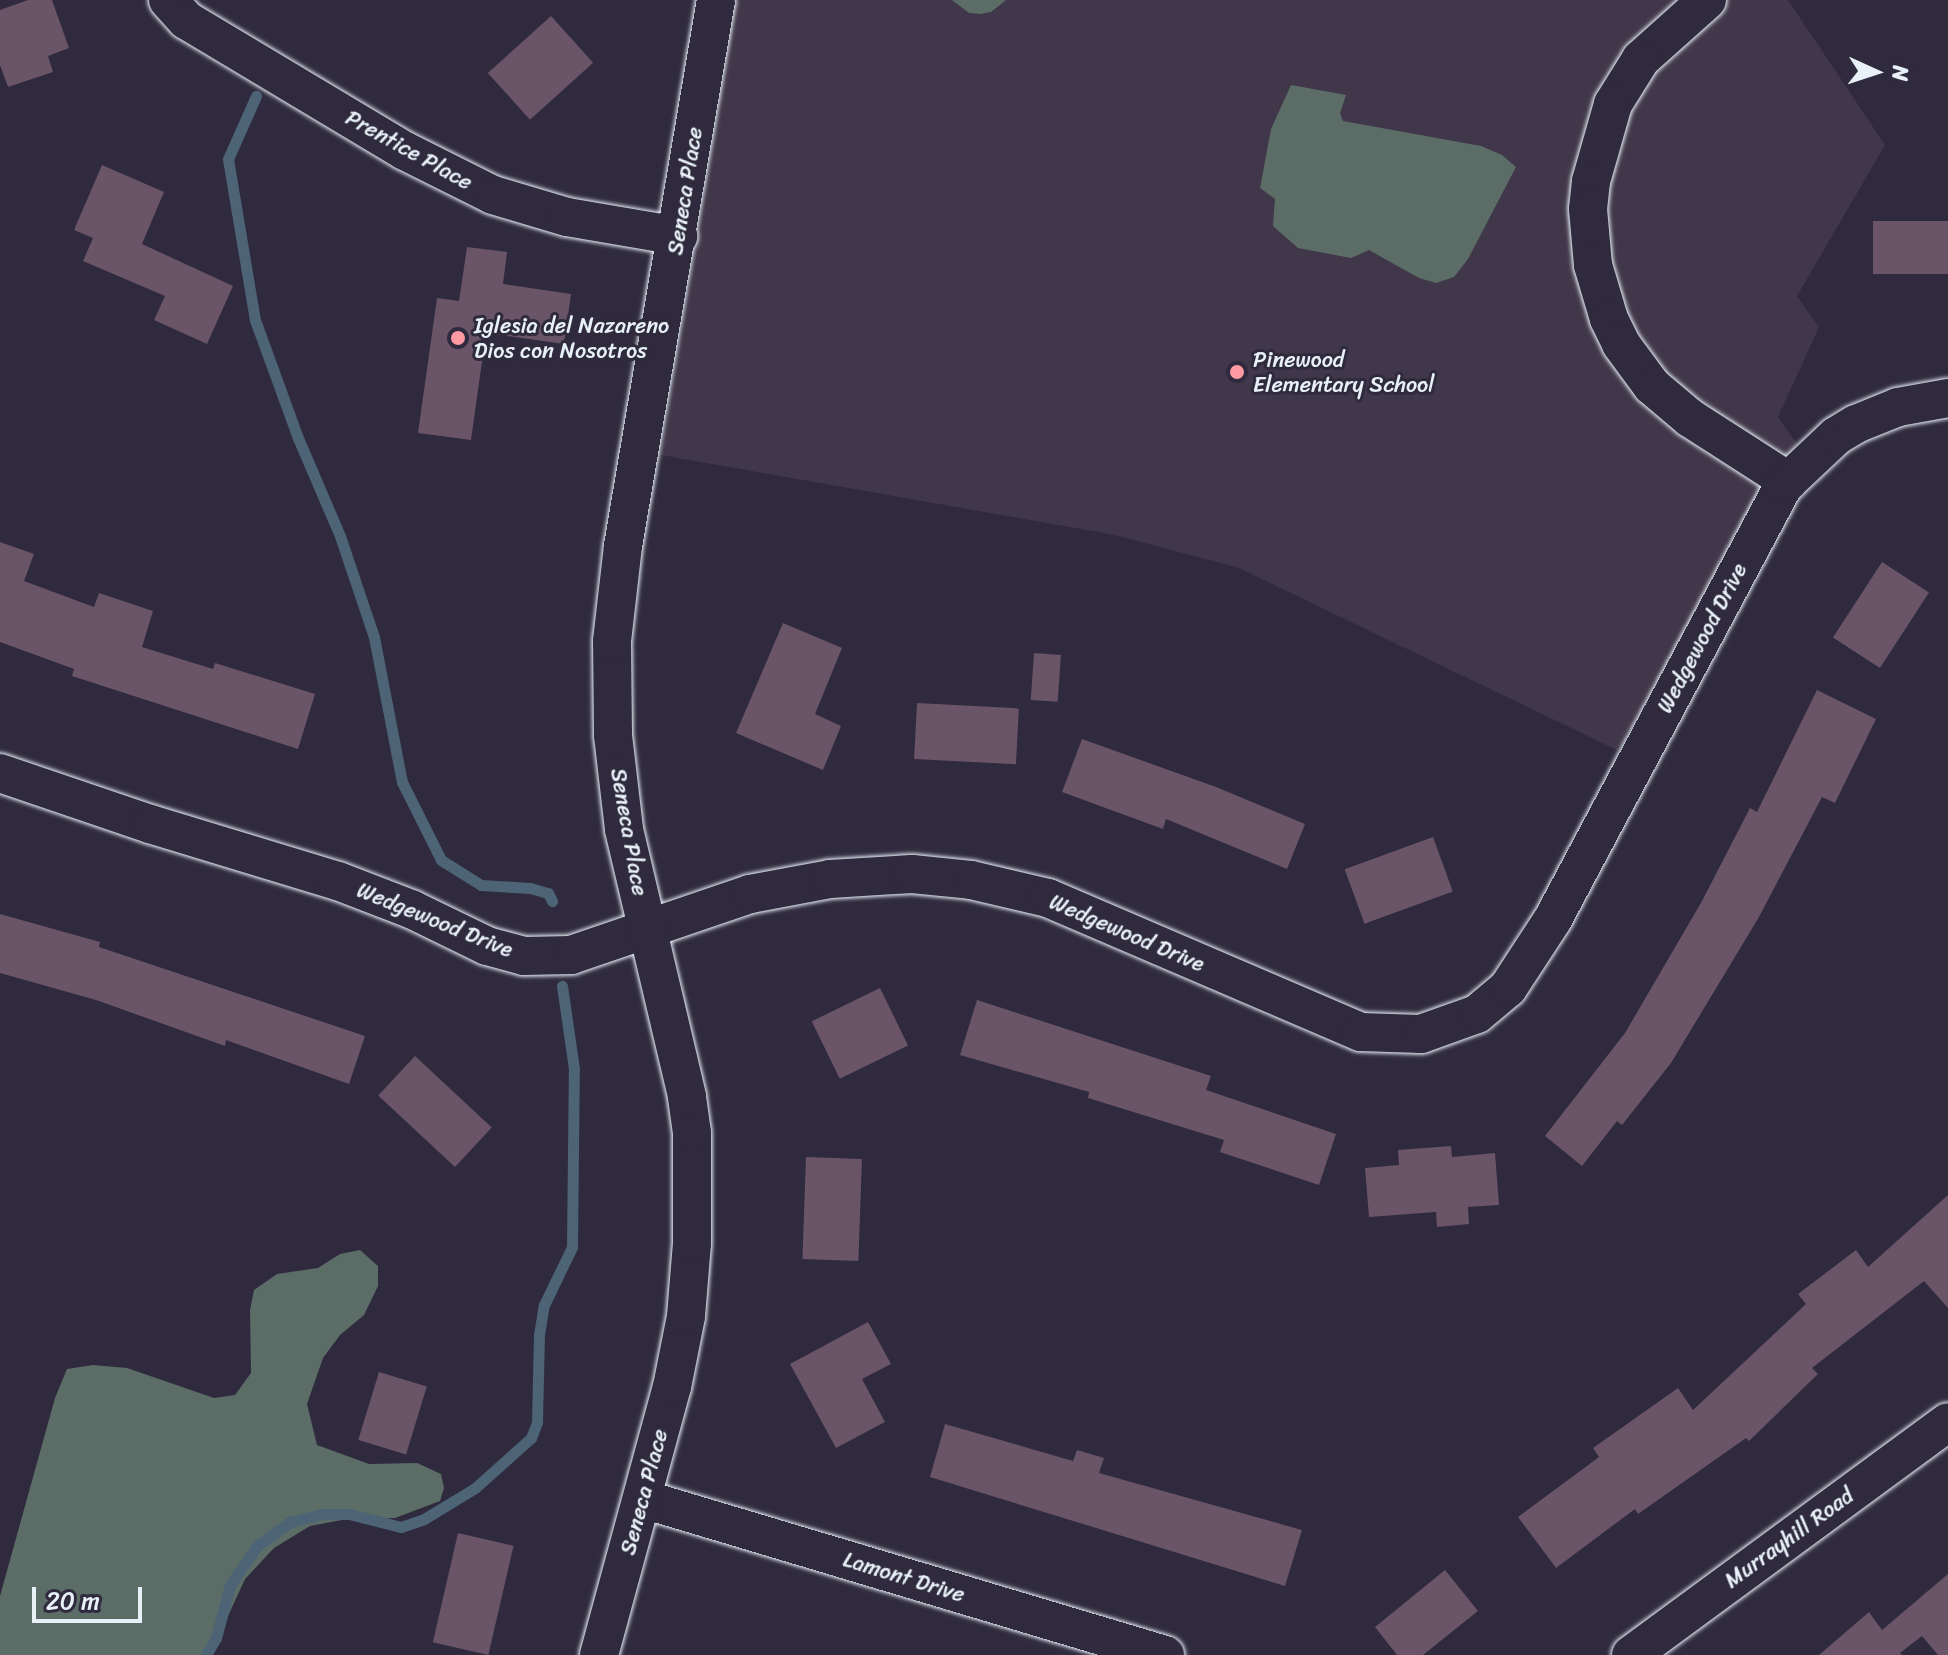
<!DOCTYPE html>
<html>
<head>
<meta charset="utf-8">
<style>
  body { margin:0 }
  #map { position:relative; width:1948px; height:1655px; overflow:hidden; background:#2f2a3d; font-family:Sriracha,sans-serif }
  div>[style] { position:absolute }
  .built>* { inset:0; background:#41374a }
  .green>* { inset:0; background:#5b6d66 }
  .stream>* { height:11px; margin:-5.5px; padding:0 5.5px; transform-origin:5.5px; border-radius:5.5px; background:#4c6475 }
  .building>* { inset:0; background:#6a5467; transform-origin:0 0 }
  .roads { filter:drop-shadow(0 0 2px #e8f1f8) drop-shadow(0 0 2px #e8f1f8) }
  .minor>* { height:38px; margin:-19px; padding:0 19px; transform-origin:19px; border-radius:19px; background:#2f2a3d }
  .dots>* { width:22px; height:22px; translate:-50% -50%; box-sizing:border-box; border:4px solid #2f2a3d; border-radius:50% }
  span { translate:-50% -50%; white-space:nowrap; text-align:center; line-height:1.15; -webkit-text-stroke:6px #2f2a3d; paint-order:stroke }
  .street-label { font-size:22px; color:#e8f1f8 }
  .poi-label { font-size:22px; color:#e8f1f8 }
  .left { translate:0 -50%; text-align:left }
  .north { position:absolute; left:1836px; top:32px; width:80px; height:80px; -webkit-text-stroke:6px #2f2a3d; paint-order:stroke; rotate:93deg; font-size:22px; font-weight:700; line-height:32px; text-align:center; color:#e8f1f8 }
  .north::after { content:''; display:block; margin:auto; width:28px; height:36px; background:#e8f1f8; clip-path:polygon(50% 0,100% 100%,50% 72%,0 100%) }
  .scale { position:absolute; left:32px; top:1587px; width:110px; height:36px; box-sizing:border-box; border:4px solid #e8f1f8; border-top:0; padding-left:10px; font-size:24px; line-height:28px; white-space:nowrap; color:#e8f1f8; -webkit-text-stroke:6px #2f2a3d; paint-order:stroke }
</style>
</head>
<body>
<div id="map">
  <div class="built">
    <i style="clip-path:polygon(736px 0,1788px 0,1885px 145px,1797px 296px,1819px 327px,1778px 417px,1797px 444px,1747px 515px,1619px 751px,1239px 568px,1115px 535px,661px 455px)"></i>
  </div>
  <div class="green">
    <i style="clip-path:polygon(952px 0,1006px 0,991px 12px,980px 14px,969px 13px)"></i>
    <i style="clip-path:polygon(1291px 85px,1346px 95px,1340px 113px,1343px 121px,1481px 146px,1502px 155px,1516px 167px,1468px 259px,1454px 277px,1436px 283px,1419px 278px,1369px 250px,1351px 258px,1298px 248px,1273px 226px,1275px 199px,1260px 188px,1271px 129px)"></i>
    <i style="clip-path:polygon(360px 1250px,378px 1266px,378px 1286px,364px 1315px,340px 1335px,323px 1358px,307px 1404px,317px 1445px,369px 1464px,417px 1463px,441px 1474px,444px 1488px,440px 1501px,395px 1518px,342px 1520px,310px 1526px,274px 1548px,245px 1579px,210px 1655px,0 1655px,0 1596px,55px 1398px,67px 1369px,93px 1365px,127px 1368px,214px 1398px,235px 1395px,251px 1373px,250px 1310px,254px 1290px,277px 1274px,318px 1268px,340px 1254px)"></i>
  </div>
  <div class="stream">
    <i style="left:256px;top:96px;width:69px;rotate:114deg"></i>
    <i style="left:228px;top:159px;width:163px;rotate:80.5deg"></i>
    <i style="left:255px;top:320px;width:126px;rotate:70deg"></i>
    <i style="left:298px;top:438px;width:107px;rotate:66.8deg"></i>
    <i style="left:340px;top:536px;width:107px;rotate:71.4deg"></i>
    <i style="left:374px;top:637px;width:148px;rotate:79.1deg"></i>
    <i style="left:402px;top:782px;width:87px;rotate:63.4deg"></i>
    <i style="left:441px;top:860px;width:47px;rotate:32deg"></i>
    <i style="left:481px;top:885px;width:49px;rotate:3.5deg"></i>
    <i style="left:530px;top:888px;width:19px;rotate:16deg"></i>
    <i style="left:548px;top:893px;width:9px;rotate:63deg"></i>
    <i style="left:206px;top:1655px;width:20px;rotate:-60deg"></i>
    <i style="left:216px;top:1638px;width:55px;rotate:-75.2deg"></i>
    <i style="left:230px;top:1585px;width:47px;rotate:-55.3deg"></i>
    <i style="left:257px;top:1546px;width:41px;rotate:-36deg"></i>
    <i style="left:290px;top:1522px;width:33px;rotate:-14deg"></i>
    <i style="left:322px;top:1514px;width:27px"></i>
    <i style="left:349px;top:1514px;width:54px;rotate:14deg"></i>
    <i style="left:401px;top:1527px;width:24px;rotate:-19deg"></i>
    <i style="left:424px;top:1519px;width:60px;rotate:-31.3deg"></i>
    <i style="left:475px;top:1488px;width:75px;rotate:-41.8deg"></i>
    <i style="left:531px;top:1438px;width:17px;rotate:-69deg"></i>
    <i style="left:537px;top:1422px;width:87px;rotate:-88.7deg"></i>
    <i style="left:539px;top:1335px;width:30px;rotate:-81deg"></i>
    <i style="left:544px;top:1305px;width:64px;rotate:-64.2deg"></i>
    <i style="left:572px;top:1247px;width:178px;rotate:-89.4deg"></i>
    <i style="left:574px;top:1069px;width:84px;rotate:-98.2deg"></i>
  </div>
  <div class="building">
    <i style="clip-path:polygon(28px 0,52px 0,69px 48px,48px 56px,53px 72px,8px 87px,0 65px,0 10px)"></i>
    <i style="left:551px;top:16px;width:63px;height:85px;rotate:48deg"></i>
    <i style="clip-path:polygon(102px 165px,164px 192px,142px 244px,233px 286px,207px 344px,154px 320px,165px 296px,83px 261px,93px 238px,74px 230px)"></i>
    <i style="left:1948px;top:221px;width:53px;height:75px;rotate:90deg"></i>
    <i style="clip-path:polygon(467px 247px,507px 252px,503px 284px,571px 294px,564px 344px,486px 333px,471px 440px,418px 433px,437px 298px,459px 301px)"></i>
    <i style="clip-path:polygon(0 542px,34px 554px,24px 581px,94px 607px,99px 593px,153px 611px,142px 647px,213px 669px,215px 663px,315px 694px,298px 749px,72px 676px,74px 669px,0 642px)"></i>
    <i style="left:1882px;top:562px;width:56px;height:90px;rotate:33deg"></i>
    <i style="clip-path:polygon(783px 623px,842px 648px,815px 714px,841px 726px,823px 770px,736px 733px)"></i>
    <i style="left:1034px;top:653px;width:27px;height:47px;rotate:4deg"></i>
    <i style="clip-path:polygon(1817px 690px,1876px 719px,1835px 803px,1822px 797px,1759px 917px,1671px 1063px,1622px 1125px,1617px 1121px,1582px 1166px,1545px 1136px,1625px 1033px,1702px 901px,1750px 808px,1757px 812px)"></i>
    <i style="left:917px;top:703px;width:102px;height:56px;rotate:3deg"></i>
    <i style="clip-path:polygon(1082px 739px,1216px 787px,1305px 824px,1287px 869px,1166px 819px,1163px 829px,1062px 792px)"></i>
    <i style="left:1433px;top:837px;width:58px;height:94px;rotate:70deg"></i>
    <i style="clip-path:polygon(0 914px,100px 942px,99px 947px,365px 1036px,349px 1084px,226px 1040px,225px 1046px,96px 1000px,0 973px)"></i>
    <i style="left:880px;top:988px;width:64px;height:76px;rotate:64deg"></i>
    <i style="clip-path:polygon(977px 1000px,1211px 1076px,1206px 1090px,1336px 1134px,1319px 1185px,1220px 1152px,1224px 1140px,1088px 1098px,1089px 1092px,960px 1055px)"></i>
    <i style="left:415px;top:1056px;width:105px;height:54px;rotate:43deg"></i>
    <i style="clip-path:polygon(1451px 1146px,1452px 1157px,1495px 1153px,1499px 1205px,1468px 1207px,1469px 1224px,1437px 1227px,1436px 1212px,1369px 1217px,1365px 1168px,1399px 1165px,1398px 1150px)"></i>
    <i style="left:806px;top:1157px;width:56px;height:102px;rotate:2deg"></i>
    <i style="clip-path:polygon(1948px 1195px,1948px 1308px,1924px 1281px,1812px 1368px,1818px 1374px,1749px 1441px,1746px 1438px,1638px 1514px,1635px 1509px,1556px 1568px,1518px 1517px,1599px 1457px,1593px 1448px,1678px 1388px,1693px 1410px,1806px 1304px,1798px 1294px,1856px 1250px,1868px 1267px)"></i>
    <i style="clip-path:polygon(868px 1322px,891px 1364px,862px 1379px,885px 1422px,836px 1448px,790px 1364px)"></i>
    <i style="left:379px;top:1372px;width:50px;height:71px;rotate:17deg"></i>
    <i style="clip-path:polygon(945px 1424px,1073px 1461px,1077px 1450px,1104px 1458px,1099px 1473px,1302px 1530px,1285px 1586px,930px 1477px)"></i>
    <i style="left:458px;top:1533px;width:57px;height:112px;rotate:13deg"></i>
    <i style="clip-path:polygon(1445px 1570px,1478px 1611px,1423px 1655px,1397px 1655px,1375px 1627px)"></i>
    <i style="clip-path:polygon(1948px 1574px,1948px 1655px,1938px 1655px,1922px 1636px,1900px 1653px,1902px 1655px,1819px 1655px,1869px 1612px,1882px 1630px)"></i>
  </div>
  <div class="roads">
    <div class="minor">
      <i style="left:168px;top:0;width:27px;rotate:48deg"></i>
      <i style="left:186px;top:20px;width:255px;rotate:30.9deg"></i>
      <i style="left:405px;top:151px;width:98px;rotate:26.6deg"></i>
      <i style="left:493px;top:195px;width:77px;rotate:16.6deg"></i>
      <i style="left:567px;top:217px;width:113px;rotate:9.7deg"></i>
      <i style="left:1707px;top:0;width:89px;rotate:138.2deg"></i>
      <i style="left:1641px;top:59px;width:53px;rotate:121.9deg"></i>
      <i style="left:1613px;top:104px;width:80px;rotate:105.9deg"></i>
      <i style="left:1591px;top:181px;width:28px;rotate:96deg"></i>
      <i style="left:1588px;top:209px;width:56px;rotate:84.9deg"></i>
      <i style="left:1593px;top:265px;width:56px;rotate:73.5deg"></i>
      <i style="left:1609px;top:319px;width:28px;rotate:64deg"></i>
      <i style="left:1621px;top:344px;width:52px;rotate:53.6deg"></i>
      <i style="left:1652px;top:386px;width:50px;rotate:40.1deg"></i>
      <i style="left:1690px;top:418px;width:117px;rotate:32.7deg"></i>
      <i style="left:0;top:773px;width:158px;rotate:18.8deg"></i>
      <i style="left:150px;top:824px;width:196px;rotate:16.9deg"></i>
      <i style="left:338px;top:881px;width:80px;rotate:21.1deg"></i>
      <i style="left:413px;top:910px;width:82px;rotate:25.9deg"></i>
      <i style="left:487px;top:946px;width:38px;rotate:15deg"></i>
      <i style="left:524px;top:956px;width:47px;rotate:-1.2deg"></i>
      <i style="left:571px;top:955px;width:189px;rotate:-18.8deg"></i>
      <i style="left:750px;top:894px;width:81px;rotate:-10.6deg"></i>
      <i style="left:830px;top:879px;width:82px;rotate:-3.5deg"></i>
      <i style="left:912px;top:874px;width:59px;rotate:5.8deg"></i>
      <i style="left:971px;top:880px;width:79px;rotate:13.2deg"></i>
      <i style="left:1048px;top:898px;width:340px;rotate:23.2deg"></i>
      <i style="left:1361px;top:1032px;width:60px;rotate:1.9deg"></i>
      <i style="left:1421px;top:1034px;width:59px;rotate:-19.7deg"></i>
      <i style="left:1477px;top:1014px;width:40px;rotate:-40deg"></i>
      <i style="left:1508px;top:988px;width:82px;rotate:-56.9deg"></i>
      <i style="left:1553px;top:919px;width:492px;rotate:-62deg"></i>
      <i style="left:1784px;top:485px;width:71px;rotate:-43.3deg"></i>
      <i style="left:1836px;top:436px;width:23px;rotate:-31deg"></i>
      <i style="left:1856px;top:424px;width:45px;rotate:-22deg"></i>
      <i style="left:1898px;top:407px;width:51px;rotate:-10.2deg"></i>
      <i style="left:643px;top:1499px;width:545px;rotate:16.64deg"></i>
      <i style="left:599px;top:1655px;width:278px;rotate:-74.8deg"></i>
      <i style="left:672px;top:1387px;width:72px;rotate:-78.8deg"></i>
      <i style="left:686px;top:1316px;width:73px;rotate:-85.3deg"></i>
      <i style="left:692px;top:1243px;width:110px;rotate:-90deg"></i>
      <i style="left:692px;top:1133px;width:37px;rotate:-98deg"></i>
      <i style="left:687px;top:1096px;width:274px;rotate:-103.3deg"></i>
      <i style="left:624px;top:829px;width:95px;rotate:-96.7deg"></i>
      <i style="left:613px;top:735px;width:94px;rotate:-90.6deg"></i>
      <i style="left:612px;top:641px;width:96px;rotate:-83.4deg"></i>
      <i style="left:623px;top:546px;width:554px;rotate:-80.33deg"></i>
      <i style="left:1631px;top:1655px;width:393px;rotate:-36.3deg"></i>
    </div>
  </div>
  <div class="dots">
    <i style="left:458px;top:338px;background:#ff9aa2"></i>
    <i style="left:1237px;top:372px;background:#ff9aa2"></i>
  </div>
  <div class="street-label">
    <span style="left:409px;top:150px;rotate:29deg">Prentice Place</span>
    <span style="left:685px;top:191px;rotate:-81deg">Seneca Place</span>
    <span style="left:1702px;top:638px;rotate:-62deg">Wedgewood Drive</span>
    <span style="left:629px;top:832px;rotate:80deg">Seneca Place</span>
    <span style="left:435px;top:920px;rotate:22deg">Wedgewood Drive</span>
    <span style="left:1127px;top:933px;rotate:23deg">Wedgewood Drive</span>
    <span style="left:644px;top:1492px;rotate:-75deg">Seneca Place</span>
    <span style="left:1789px;top:1538px;rotate:-36deg">Murrayhill Road</span>
    <span style="left:904px;top:1577px;rotate:17deg">Lamont Drive</span>
  </div>
  <div class="poi-label">
    <span class="left" style="left:474px;top:338px">Iglesia del Nazareno<br>Dios con Nosotros</span>
    <span class="left" style="left:1253px;top:372px">Pinewood<br>Elementary School</span>
  </div>
  <div class="north">N</div>
  <div class="scale">20 m</div>
</div>
</body>
</html>
